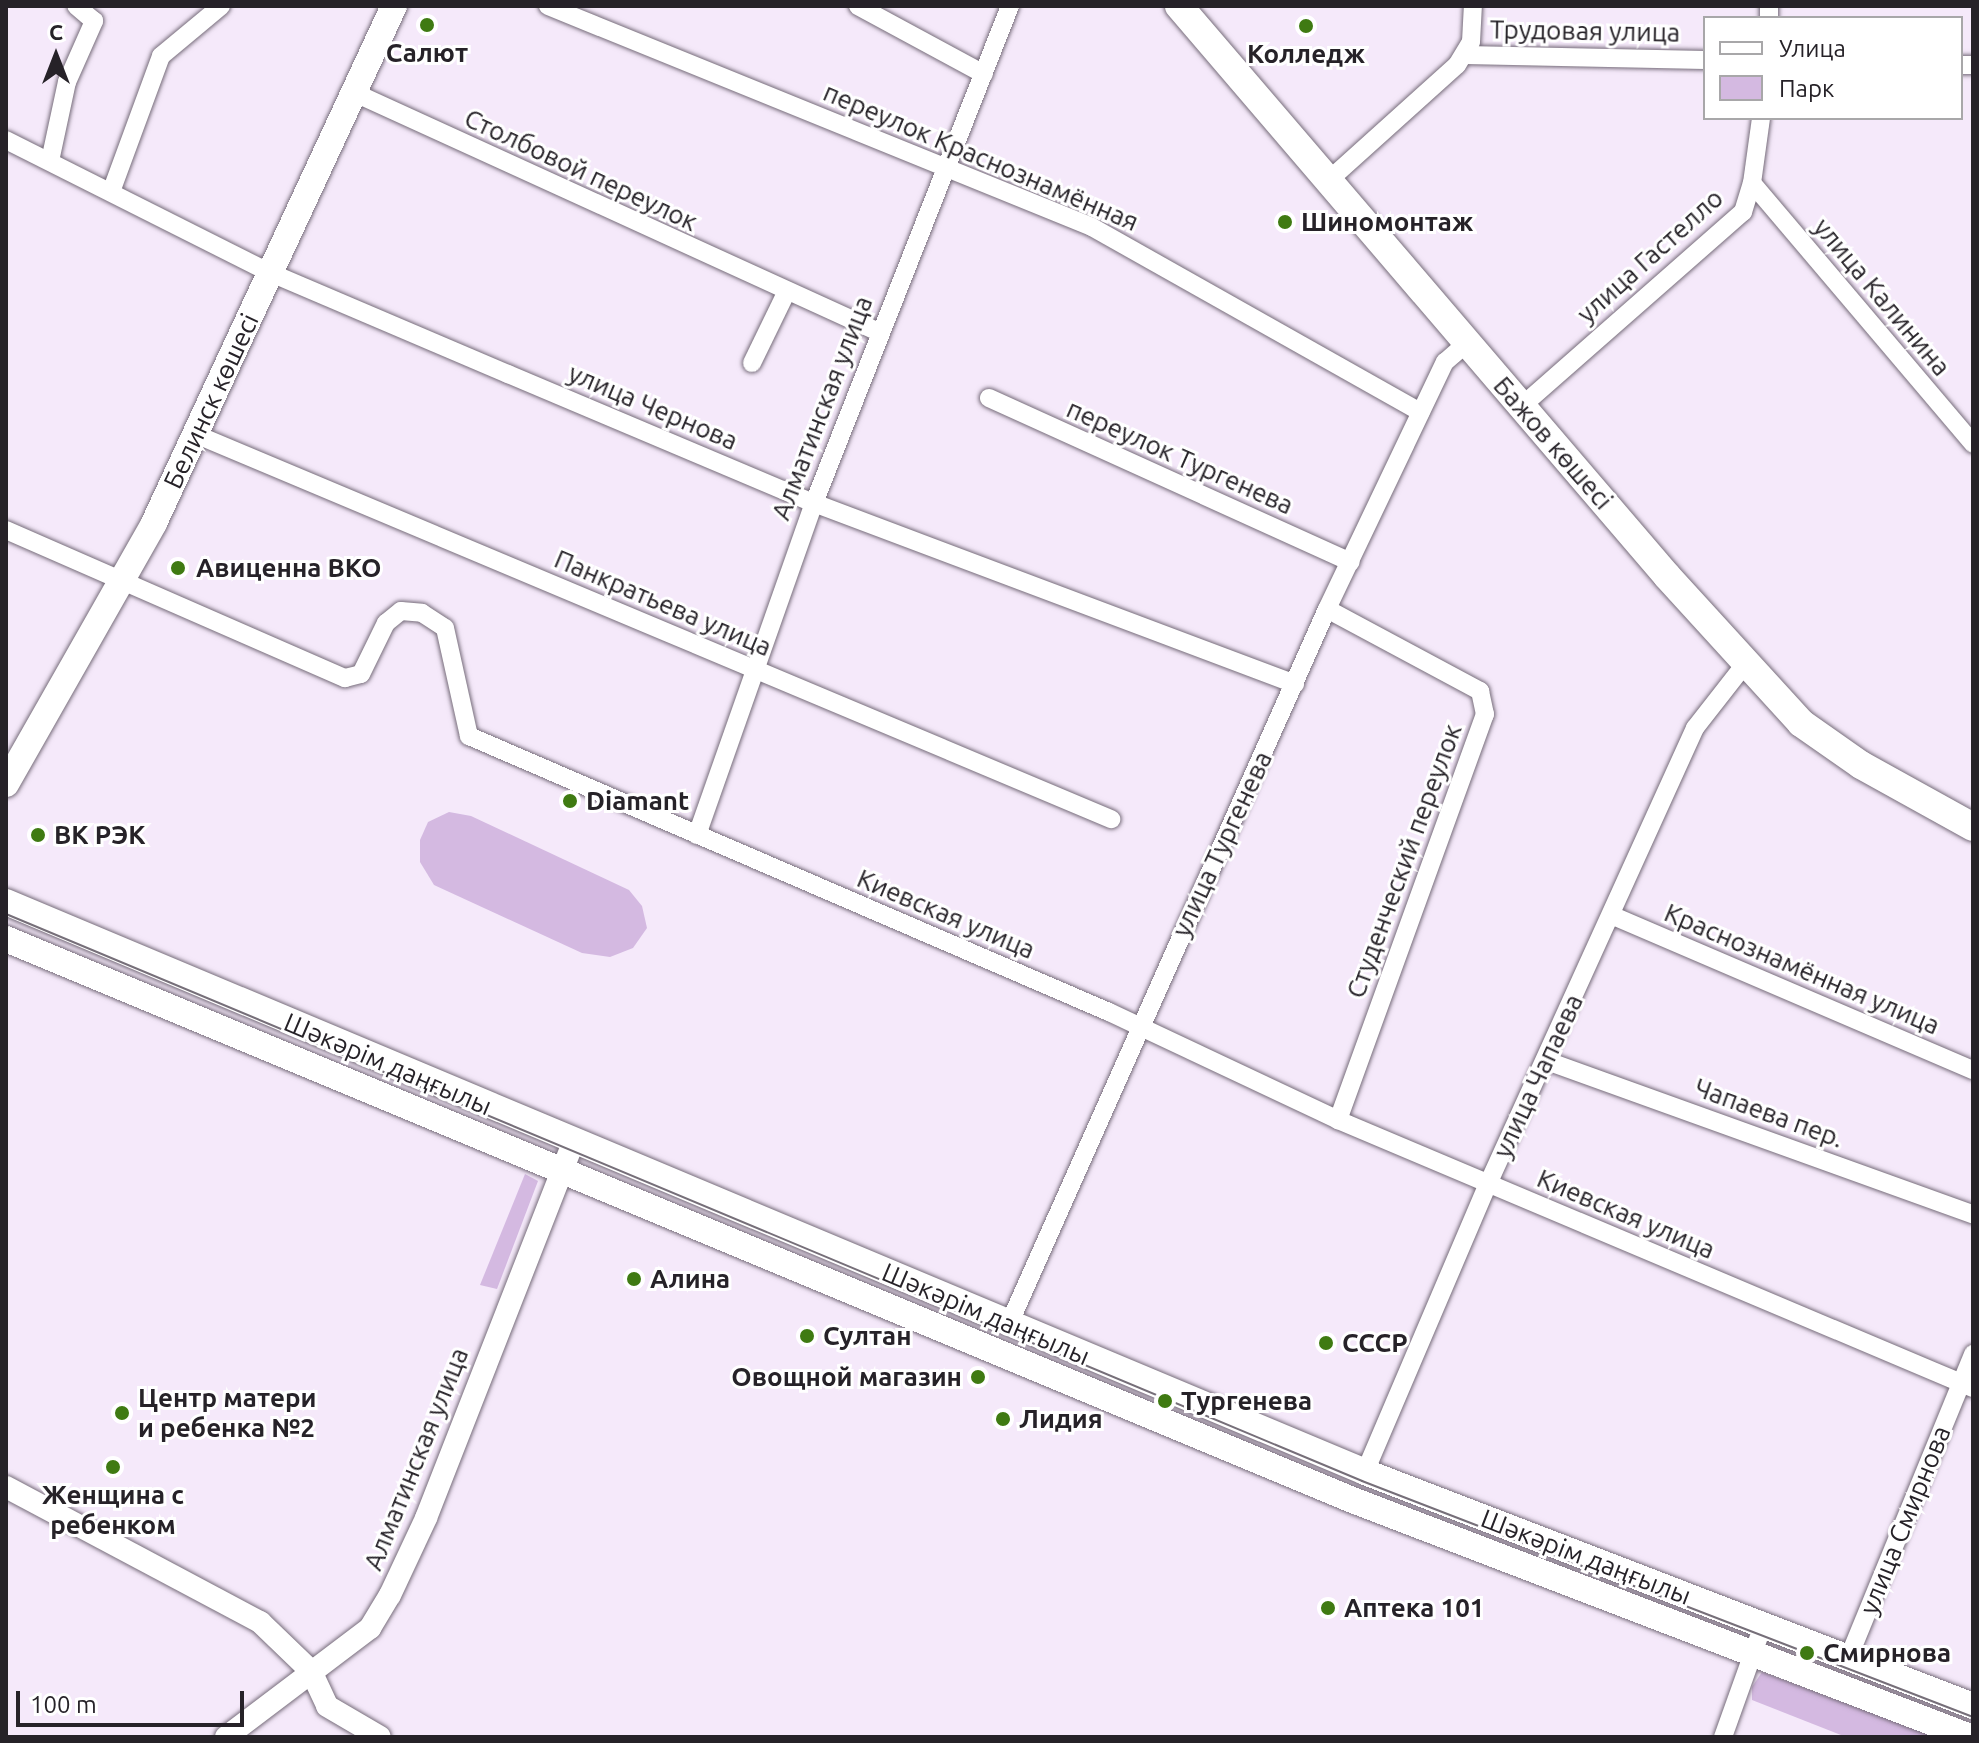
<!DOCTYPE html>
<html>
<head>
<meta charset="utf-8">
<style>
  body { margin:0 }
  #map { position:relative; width:1979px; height:1743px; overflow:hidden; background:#f5e9fa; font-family:Ubuntu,sans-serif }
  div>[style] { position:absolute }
  .green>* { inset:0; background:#d4b9e1 }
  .roads { filter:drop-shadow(0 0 2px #766c7a) drop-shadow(0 0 2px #766c7a) }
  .minor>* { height:18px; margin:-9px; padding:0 9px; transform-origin:9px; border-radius:9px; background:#fff }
  .tertiary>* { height:22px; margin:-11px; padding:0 11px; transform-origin:11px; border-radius:11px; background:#fff }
  .secondary>* { height:26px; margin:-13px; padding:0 13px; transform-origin:13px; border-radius:13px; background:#fff }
  .primary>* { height:28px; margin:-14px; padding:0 14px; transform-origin:14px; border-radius:14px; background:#fff }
  .tram>* { height:2px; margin:-1px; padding:0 1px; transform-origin:1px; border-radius:1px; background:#766f79 }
  .dots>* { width:22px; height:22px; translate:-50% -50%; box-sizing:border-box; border:4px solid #fff; border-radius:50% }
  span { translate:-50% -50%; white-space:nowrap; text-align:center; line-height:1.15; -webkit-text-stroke:6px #fff; paint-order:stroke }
  .street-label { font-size:26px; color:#262228 }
  .poi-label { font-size:26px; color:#262228; font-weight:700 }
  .left { translate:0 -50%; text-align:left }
  .right { translate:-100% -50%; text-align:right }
  .frame { position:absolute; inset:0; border:8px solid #262228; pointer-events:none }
  .legend { position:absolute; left:1703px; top:16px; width:260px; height:104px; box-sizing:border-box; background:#fff; border:2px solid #a8a7a9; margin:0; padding:10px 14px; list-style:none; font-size:24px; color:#262228 }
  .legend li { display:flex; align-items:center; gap:16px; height:40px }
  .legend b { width:40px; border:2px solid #a8a7a9 }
  .north { position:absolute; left:16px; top:16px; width:80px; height:80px; -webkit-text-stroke:6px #fff; paint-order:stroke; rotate:0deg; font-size:22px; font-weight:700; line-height:32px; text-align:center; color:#262228 }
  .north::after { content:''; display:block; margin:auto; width:28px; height:36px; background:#262228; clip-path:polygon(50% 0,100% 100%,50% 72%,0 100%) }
  .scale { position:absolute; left:16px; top:1691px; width:228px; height:36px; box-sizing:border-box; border:4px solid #262228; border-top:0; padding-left:10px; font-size:24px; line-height:28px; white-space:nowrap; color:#262228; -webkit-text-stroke:6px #fff; paint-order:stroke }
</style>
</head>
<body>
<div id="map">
  <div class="green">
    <i style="clip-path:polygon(449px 812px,471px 816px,629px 890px,642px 906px,647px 928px,633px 948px,610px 957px,582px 953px,434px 885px,420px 862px,420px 840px,428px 822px)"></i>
    <i style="clip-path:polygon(525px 1174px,538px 1181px,497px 1289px,480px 1285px)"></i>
    <i style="clip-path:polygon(1762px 1672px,1936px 1737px,1846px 1737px,1752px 1700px,1752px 1687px)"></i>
  </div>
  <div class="roads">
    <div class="minor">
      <i style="left:548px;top:6px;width:587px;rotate:22.11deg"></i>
      <i style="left:1092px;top:227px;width:377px;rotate:29.4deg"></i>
      <i style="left:858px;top:6px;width:143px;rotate:28.4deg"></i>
      <i style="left:1769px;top:18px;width:12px;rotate:-90deg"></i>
      <i style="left:1465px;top:55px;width:240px;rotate:1.2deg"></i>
      <i style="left:1961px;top:65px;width:12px"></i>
      <i style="left:355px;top:93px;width:578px;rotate:24.53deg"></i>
      <i style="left:6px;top:140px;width:297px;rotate:26.7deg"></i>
      <i style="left:271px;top:273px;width:258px;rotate:23.1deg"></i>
      <i style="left:508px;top:374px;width:332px;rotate:22.9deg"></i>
      <i style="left:814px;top:503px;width:514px;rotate:20.62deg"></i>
      <i style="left:50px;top:161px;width:81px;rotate:-77.9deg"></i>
      <i style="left:67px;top:82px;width:67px;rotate:-66.1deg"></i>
      <i style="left:94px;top:21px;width:23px;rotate:-140deg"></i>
      <i style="left:1328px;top:181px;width:173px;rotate:-42deg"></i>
      <i style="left:1457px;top:65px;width:27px;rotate:-59deg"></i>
      <i style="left:1471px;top:42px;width:36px;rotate:-87deg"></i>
      <i style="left:1752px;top:183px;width:342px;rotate:49.7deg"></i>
      <i style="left:111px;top:192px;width:145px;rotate:-69.8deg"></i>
      <i style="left:161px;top:56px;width:78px;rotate:-39.8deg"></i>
      <i style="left:752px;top:363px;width:78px;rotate:-64.1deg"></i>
      <i style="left:989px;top:398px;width:397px;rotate:24.4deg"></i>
      <i style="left:1523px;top:405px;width:293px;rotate:-41.3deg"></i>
      <i style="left:1743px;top:212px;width:30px;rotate:-73deg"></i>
      <i style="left:1752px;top:183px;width:66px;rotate:-82.1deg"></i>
      <i style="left:195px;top:434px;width:994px;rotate:22.8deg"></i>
      <i style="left:6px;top:530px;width:370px;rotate:23.6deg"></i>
      <i style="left:345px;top:678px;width:16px;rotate:-14deg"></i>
      <i style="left:361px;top:674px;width:57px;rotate:-63.9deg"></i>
      <i style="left:386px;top:623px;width:19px;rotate:-39deg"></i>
      <i style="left:401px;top:611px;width:21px;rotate:5deg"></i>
      <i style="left:422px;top:613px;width:27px;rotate:33deg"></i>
      <i style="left:445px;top:628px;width:111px;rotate:77.5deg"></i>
      <i style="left:469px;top:736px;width:697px;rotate:23.33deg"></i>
      <i style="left:1109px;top:1012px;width:253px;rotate:25.2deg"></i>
      <i style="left:1338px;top:1120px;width:689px;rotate:22.88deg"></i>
      <i style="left:1327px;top:609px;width:174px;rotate:28.2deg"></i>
      <i style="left:1480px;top:691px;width:24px;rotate:78deg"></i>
      <i style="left:1485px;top:714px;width:432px;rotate:109.9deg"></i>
      <i style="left:697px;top:835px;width:352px;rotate:-70.6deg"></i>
      <i style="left:814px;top:503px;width:534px;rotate:-68.48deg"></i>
      <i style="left:1611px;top:915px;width:394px;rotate:23.2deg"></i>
      <i style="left:1547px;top:1061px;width:453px;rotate:19.8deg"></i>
      <i style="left:1009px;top:1324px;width:783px;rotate:-66.02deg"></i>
      <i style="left:1327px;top:609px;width:274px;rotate:-64.5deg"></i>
      <i style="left:1445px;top:362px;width:28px;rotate:-41deg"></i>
      <i style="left:1365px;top:1472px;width:313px;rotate:-66.9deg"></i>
      <i style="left:1488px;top:1184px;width:501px;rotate:-65.58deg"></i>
      <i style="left:1695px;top:728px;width:81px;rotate:-52deg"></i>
      <i style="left:1848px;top:1659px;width:330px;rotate:-67.7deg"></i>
      <i style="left:1723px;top:1737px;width:119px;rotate:-70.3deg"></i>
    </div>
    <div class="tertiary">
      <i style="left:6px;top:1487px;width:288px;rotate:28deg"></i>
      <i style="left:260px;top:1622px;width:71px;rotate:43.9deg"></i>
      <i style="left:311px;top:1671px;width:38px;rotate:65deg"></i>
      <i style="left:327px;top:1706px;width:61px;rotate:30.3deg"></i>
      <i style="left:226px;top:1737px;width:181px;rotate:-37.1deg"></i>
      <i style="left:370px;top:1628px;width:39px;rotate:-59deg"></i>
      <i style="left:390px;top:1595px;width:85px;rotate:-64.9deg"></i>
      <i style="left:426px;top:1518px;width:405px;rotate:-68.6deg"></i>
    </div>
    <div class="secondary">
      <i style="left:6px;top:784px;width:300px;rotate:-60.4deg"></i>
      <i style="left:154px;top:523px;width:570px;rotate:-65.1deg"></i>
      <i style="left:6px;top:902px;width:1474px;rotate:22.75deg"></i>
      <i style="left:1365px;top:1472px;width:651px;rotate:21.05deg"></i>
      <i style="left:6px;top:939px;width:1461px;rotate:22.62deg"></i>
      <i style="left:1355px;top:1501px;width:659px;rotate:20.99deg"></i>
    </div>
    <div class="primary">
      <i style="left:1179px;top:6px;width:750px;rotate:49.43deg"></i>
      <i style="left:1667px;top:576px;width:199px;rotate:47.6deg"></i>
      <i style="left:1801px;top:723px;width:73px;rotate:35deg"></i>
      <i style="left:1861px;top:765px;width:128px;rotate:29deg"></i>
    </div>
  </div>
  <div class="tram">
    <i style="left:6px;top:914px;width:1470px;rotate:22.69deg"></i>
    <i style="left:1362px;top:1481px;width:655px;rotate:21.12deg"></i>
  </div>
  <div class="dots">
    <i style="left:427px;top:25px;background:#3f7a12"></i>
    <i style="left:1306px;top:26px;background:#3f7a12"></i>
    <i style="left:1285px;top:222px;background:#3f7a12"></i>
    <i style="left:178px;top:568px;background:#3f7a12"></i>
    <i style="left:570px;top:801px;background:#3f7a12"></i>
    <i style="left:38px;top:835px;background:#3f7a12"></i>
    <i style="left:634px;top:1279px;background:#3f7a12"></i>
    <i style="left:807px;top:1336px;background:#3f7a12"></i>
    <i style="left:1326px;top:1343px;background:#3f7a12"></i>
    <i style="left:978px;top:1377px;background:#3f7a12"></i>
    <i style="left:1165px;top:1401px;background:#3f7a12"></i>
    <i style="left:122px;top:1413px;background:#3f7a12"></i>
    <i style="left:1003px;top:1419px;background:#3f7a12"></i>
    <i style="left:113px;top:1467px;background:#3f7a12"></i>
    <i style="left:1328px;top:1608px;background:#3f7a12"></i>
    <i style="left:1807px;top:1653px;background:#3f7a12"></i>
  </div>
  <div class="street-label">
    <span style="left:1585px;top:31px;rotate:1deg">Трудовая улица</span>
    <span style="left:981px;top:157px;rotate:23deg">переулок Краснознамённая</span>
    <span style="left:581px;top:170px;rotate:25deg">Столбовой переулок</span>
    <span style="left:1650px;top:256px;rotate:-42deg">улица Гастелло</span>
    <span style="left:1882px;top:297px;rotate:50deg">улица Калинина</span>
    <span style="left:211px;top:401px;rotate:-65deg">Белинск көшесі</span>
    <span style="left:653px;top:407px;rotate:23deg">улица Чернова</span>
    <span style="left:822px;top:408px;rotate:-69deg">Алматинская улица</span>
    <span style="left:1553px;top:443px;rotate:49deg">Бажов көшесі</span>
    <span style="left:1180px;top:457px;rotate:24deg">переулок Тургенева</span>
    <span style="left:663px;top:603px;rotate:23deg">Панкратьева улица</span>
    <span style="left:1222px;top:844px;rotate:-65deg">улица Тургенева</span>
    <span style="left:1404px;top:861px;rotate:-70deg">Студенческий переулок</span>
    <span style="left:946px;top:914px;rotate:23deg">Киевская улица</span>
    <span style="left:1802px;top:969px;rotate:23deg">Краснознамённая улица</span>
    <span style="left:388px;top:1064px;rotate:23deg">Шәкәрім даңғылы</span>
    <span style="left:1538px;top:1076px;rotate:-65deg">улица Чапаева</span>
    <span style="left:1769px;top:1113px;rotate:20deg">Чапаева пер.</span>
    <span style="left:1626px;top:1214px;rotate:23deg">Киевская улица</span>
    <span style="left:986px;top:1314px;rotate:23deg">Шәкәрім даңғылы</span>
    <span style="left:416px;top:1459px;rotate:-68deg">Алматинская улица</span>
    <span style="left:1905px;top:1520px;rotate:-68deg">улица Смирнова</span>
    <span style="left:1586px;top:1557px;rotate:21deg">Шәкәрім даңғылы</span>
  </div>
  <div class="poi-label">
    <span style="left:427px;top:53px">Салют</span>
    <span style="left:1306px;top:54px">Колледж</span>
    <span class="left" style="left:1301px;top:222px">Шиномонтаж</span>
    <span class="left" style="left:196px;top:568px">Авиценна ВКО</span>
    <span class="left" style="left:586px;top:801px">Diamant</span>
    <span class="left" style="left:54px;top:835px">ВК РЭК</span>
    <span class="left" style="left:650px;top:1279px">Алина</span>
    <span class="left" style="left:823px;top:1336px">Султан</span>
    <span class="left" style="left:1342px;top:1343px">СССР</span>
    <span class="right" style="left:962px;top:1377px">Овощной магазин</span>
    <span class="left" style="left:138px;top:1413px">Центр матери<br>и ребенка №2</span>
    <span class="left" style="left:1181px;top:1401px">Тургенева</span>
    <span class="left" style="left:1019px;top:1419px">Лидия</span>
    <span style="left:113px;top:1510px">Женщина с<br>ребенком</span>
    <span class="left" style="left:1344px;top:1608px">Аптека 101</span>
    <span class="left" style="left:1823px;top:1653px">Смирнова</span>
  </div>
  <div class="frame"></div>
  <ul class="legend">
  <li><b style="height:10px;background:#fff"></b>Улица</li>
  <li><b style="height:22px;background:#d4b9e1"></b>Парк</li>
  </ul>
  <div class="north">С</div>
  <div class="scale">100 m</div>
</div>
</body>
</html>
